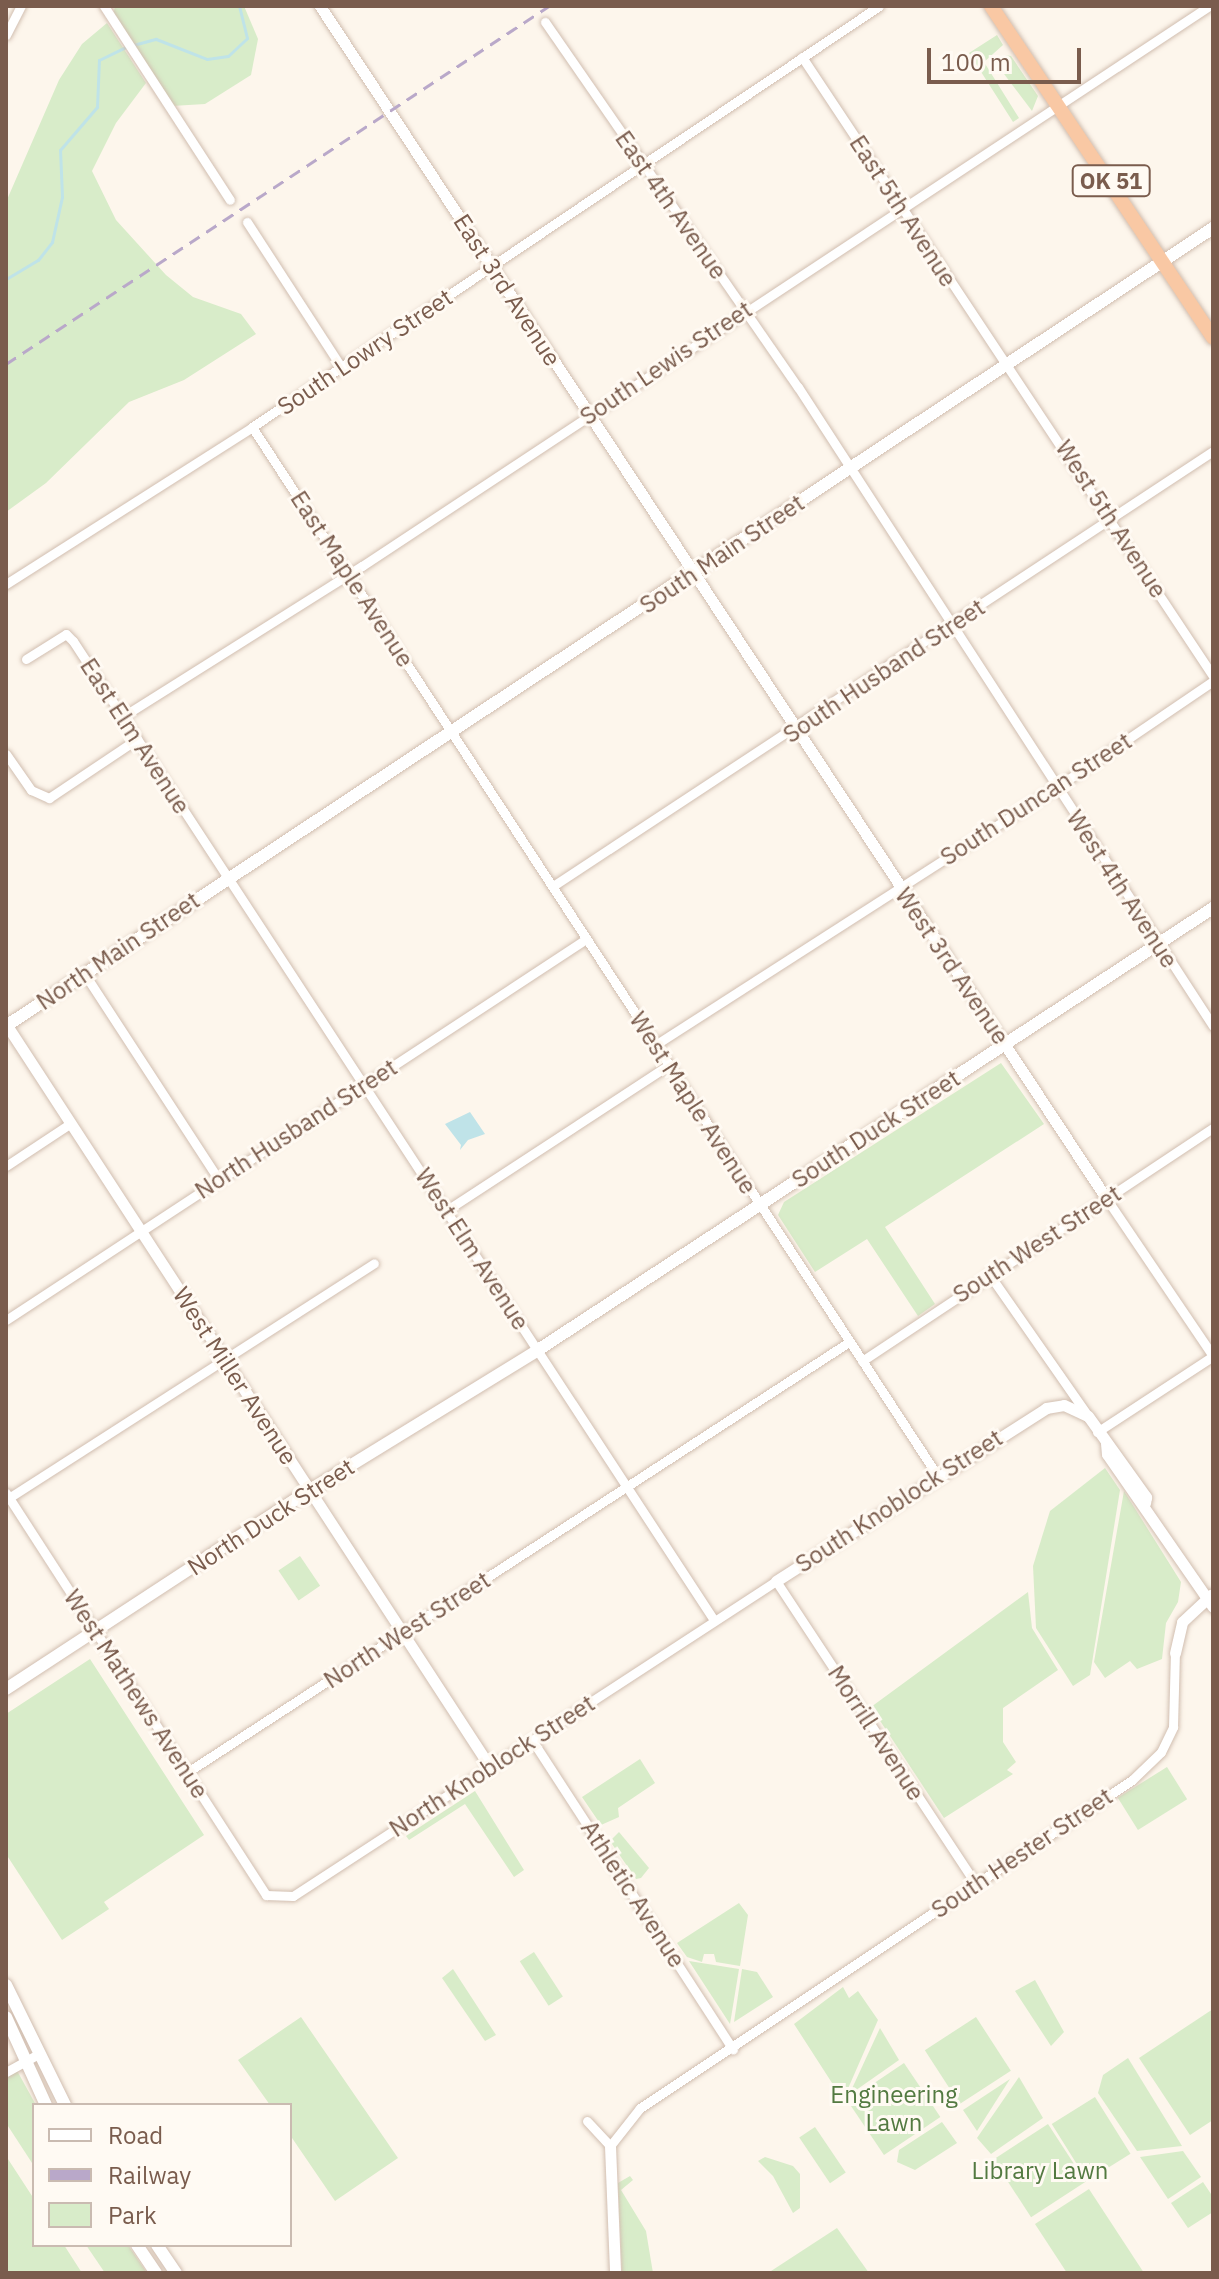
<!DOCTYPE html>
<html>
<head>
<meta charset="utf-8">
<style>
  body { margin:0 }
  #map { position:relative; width:1219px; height:2279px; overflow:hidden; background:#fdf6ec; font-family:"IBM Plex Sans",sans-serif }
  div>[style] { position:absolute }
  .green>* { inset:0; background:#d8ecc9; transform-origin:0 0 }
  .water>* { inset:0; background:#bfe3e8 }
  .stream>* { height:3px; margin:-1.5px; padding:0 1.5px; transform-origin:1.5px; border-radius:1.5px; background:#bfe3e8 }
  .roads { filter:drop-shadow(0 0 2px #d1beb0) drop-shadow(0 0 2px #d1beb0) }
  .minor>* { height:9px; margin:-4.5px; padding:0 4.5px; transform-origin:4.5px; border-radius:4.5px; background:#fff }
  .tertiary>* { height:11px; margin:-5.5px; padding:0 5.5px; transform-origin:5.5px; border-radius:5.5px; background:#fff }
  .secondary>* { height:12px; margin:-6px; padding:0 6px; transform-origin:6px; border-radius:6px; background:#fff }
  .trunk>* { height:14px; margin:-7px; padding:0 7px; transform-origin:7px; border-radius:7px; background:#f9c8a4 }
  .rail>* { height:3px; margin-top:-1.5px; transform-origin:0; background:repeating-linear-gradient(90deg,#b9a8c9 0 12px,transparent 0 20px) }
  span { translate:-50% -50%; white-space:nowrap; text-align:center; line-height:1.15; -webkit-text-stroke:6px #fffaf3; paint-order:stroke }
  .shield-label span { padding:2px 6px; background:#fffaf3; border:2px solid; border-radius:6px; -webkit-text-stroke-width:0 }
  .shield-label { font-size:22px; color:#7a5c4d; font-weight:700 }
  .street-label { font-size:24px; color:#7a5c4d }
  .park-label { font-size:24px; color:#537a41 }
  .frame { position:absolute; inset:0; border:8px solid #7a5c4d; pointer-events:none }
  .legend { position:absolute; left:32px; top:2103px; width:260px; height:144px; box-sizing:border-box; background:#fffaf3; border:2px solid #cabbb1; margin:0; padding:10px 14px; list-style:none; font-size:24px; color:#7a5c4d }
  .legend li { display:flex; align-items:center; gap:16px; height:40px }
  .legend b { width:40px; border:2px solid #cabbb1 }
  .scale { position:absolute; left:927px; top:48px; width:154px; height:36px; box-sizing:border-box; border:4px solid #7a5c4d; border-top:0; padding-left:10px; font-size:24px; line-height:28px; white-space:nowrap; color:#7a5c4d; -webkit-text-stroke:6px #fffaf3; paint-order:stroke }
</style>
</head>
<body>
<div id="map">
  <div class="green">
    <i style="clip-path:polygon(115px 6px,244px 6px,258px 39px,251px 75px,205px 104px,172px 106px,113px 16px)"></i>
    <i style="clip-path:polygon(107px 23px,146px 83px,116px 123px,92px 171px,116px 220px,166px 275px,193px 297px,241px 314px,256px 334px,184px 380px,129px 402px,46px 483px,6px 512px,6px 202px,59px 80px,82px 44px)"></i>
    <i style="clip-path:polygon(997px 35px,1003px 45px,984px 62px,1019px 118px,1013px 122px,969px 53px)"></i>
    <i style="clip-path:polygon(1005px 55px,1011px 56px,1038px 96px,1032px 111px,998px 66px)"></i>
    <i style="clip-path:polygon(1001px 1063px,1044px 1124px,885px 1227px,935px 1304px,918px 1316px,867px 1239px,815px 1272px,778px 1215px,784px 1202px)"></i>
    <i style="clip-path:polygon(1105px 1468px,1120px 1490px,1090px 1675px,1073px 1686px,1036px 1628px,1033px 1566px,1050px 1511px)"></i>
    <i style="clip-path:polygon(1124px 1491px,1181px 1582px,1178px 1602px,1166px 1623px,1162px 1659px,1137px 1669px,1130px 1661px,1105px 1678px,1094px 1662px)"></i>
    <i style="left:300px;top:1556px;width:36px;height:26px;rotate:56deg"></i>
    <i style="clip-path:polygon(1028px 1592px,1032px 1628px,1058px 1670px,1003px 1708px,1003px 1742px,1016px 1762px,1007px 1770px,1013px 1774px,944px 1818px,871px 1707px)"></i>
    <i style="clip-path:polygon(90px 1659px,204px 1835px,104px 1902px,109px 1909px,62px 1940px,6px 1854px,6px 1714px)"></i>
    <i style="clip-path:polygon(640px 1759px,655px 1783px,618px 1808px,619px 1817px,601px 1825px,582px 1797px)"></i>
    <i style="left:1167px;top:1767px;width:38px;height:58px;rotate:58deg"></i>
    <i style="clip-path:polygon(475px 1791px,524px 1870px,514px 1877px,465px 1804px,409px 1840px,406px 1836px)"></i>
    <i style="clip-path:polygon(619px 1832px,649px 1868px,641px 1878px,636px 1879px,610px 1841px)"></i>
    <i style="clip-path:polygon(739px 1903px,748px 1915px,740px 1966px,716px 1962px,714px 1954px,704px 1954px,702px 1962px,687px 1957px,677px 1943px)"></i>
    <i style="left:534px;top:1952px;width:53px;height:17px;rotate:57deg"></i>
    <i style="clip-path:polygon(689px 1961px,739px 1969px,730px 2024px)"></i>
    <i style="clip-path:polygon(453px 1969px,496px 2035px,485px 2041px,442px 1978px)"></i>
    <i style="clip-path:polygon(742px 1969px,757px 1972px,773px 1997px,734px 2022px)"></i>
    <i style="clip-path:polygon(1035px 1980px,1064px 2032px,1051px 2046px,1015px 1991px)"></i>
    <i style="clip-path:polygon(843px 1987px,849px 1998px,858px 1991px,878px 2020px,843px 2100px,794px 2024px)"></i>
    <i style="clip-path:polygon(1213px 2009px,1213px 2120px,1190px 2135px,1139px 2058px)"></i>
    <i style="clip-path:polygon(301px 2017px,398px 2158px,335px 2201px,290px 2135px,290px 2105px,270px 2105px,238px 2060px)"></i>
    <i style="left:976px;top:2017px;width:64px;height:61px;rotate:57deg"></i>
    <i style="clip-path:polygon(880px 2028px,899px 2060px,849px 2095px)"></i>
    <i style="clip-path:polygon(1128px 2058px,1182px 2146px,1137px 2151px,1098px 2093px,1103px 2075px)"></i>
    <i style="left:904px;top:2063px;width:65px;height:68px;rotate:56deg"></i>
    <i style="clip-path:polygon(15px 2067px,36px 2105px,34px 2166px,6px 2123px,6px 2072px)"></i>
    <i style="clip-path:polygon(1019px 2077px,1043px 2118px,991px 2154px,977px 2138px)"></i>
    <i style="clip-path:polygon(1010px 2079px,977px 2131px,963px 2110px)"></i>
    <i style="left:1095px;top:2097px;width:67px;height:51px;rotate:58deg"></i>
    <i style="clip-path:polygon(942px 2122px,957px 2143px,915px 2170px,897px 2162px,899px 2150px)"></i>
    <i style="left:1048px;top:2124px;width:69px;height:65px;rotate:57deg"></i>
    <i style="left:815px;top:2127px;width:55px;height:19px;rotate:56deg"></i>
    <i style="clip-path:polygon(1183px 2151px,1201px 2177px,1168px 2199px,1140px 2157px)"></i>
    <i style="clip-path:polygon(6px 2156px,34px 2199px,34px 2245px,64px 2245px,82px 2273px,6px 2273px)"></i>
    <i style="clip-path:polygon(765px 2157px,793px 2166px,800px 2174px,800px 2208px,793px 2213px,773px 2176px,758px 2161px)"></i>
    <i style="clip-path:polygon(630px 2176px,633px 2180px,621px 2190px,646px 2231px,653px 2273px,622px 2273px,618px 2183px)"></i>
    <i style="clip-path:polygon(1203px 2182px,1213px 2197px,1213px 2212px,1188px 2228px,1171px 2203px)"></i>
    <i style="clip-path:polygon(1089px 2189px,1144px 2273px,1067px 2273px,1035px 2224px)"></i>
    <i style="clip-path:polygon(837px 2228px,869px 2273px,768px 2273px)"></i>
    <i style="clip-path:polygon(86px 2245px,128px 2245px,147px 2273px,105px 2273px)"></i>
  </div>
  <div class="water">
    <i style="clip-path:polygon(470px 1112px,485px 1134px,468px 1140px,460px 1150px,461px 1145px,445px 1124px)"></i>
  </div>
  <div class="stream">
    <i style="left:133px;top:45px;width:24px;rotate:-15deg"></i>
    <i style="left:156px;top:39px;width:55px;rotate:21.4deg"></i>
    <i style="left:207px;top:59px;width:21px;rotate:-8deg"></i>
    <i style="left:228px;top:56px;width:26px;rotate:-43deg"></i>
    <i style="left:247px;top:38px;width:33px;rotate:-104deg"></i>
    <i style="left:6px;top:279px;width:37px;rotate:-31deg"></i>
    <i style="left:38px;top:260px;width:23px;rotate:-52deg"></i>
    <i style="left:52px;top:242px;width:46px;rotate:-77.5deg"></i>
    <i style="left:62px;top:197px;width:47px;rotate:-92.4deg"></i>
    <i style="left:60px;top:150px;width:57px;rotate:-49.3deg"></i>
    <i style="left:97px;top:107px;width:47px;rotate:-87.6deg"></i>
    <i style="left:99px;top:60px;width:30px;rotate:-26deg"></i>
  </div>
  <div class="roads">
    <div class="minor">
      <i style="left:104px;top:6px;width:231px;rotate:57deg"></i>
      <i style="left:545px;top:22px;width:444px;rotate:55.3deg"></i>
      <i style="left:798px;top:387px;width:762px;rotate:57deg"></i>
      <i style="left:6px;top:35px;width:33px;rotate:-63deg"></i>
      <i style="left:802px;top:57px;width:743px;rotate:56.42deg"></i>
      <i style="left:247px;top:222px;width:173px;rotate:57deg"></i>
      <i style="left:252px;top:427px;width:1252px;rotate:56.83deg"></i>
      <i style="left:6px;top:584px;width:292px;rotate:-32.5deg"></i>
      <i style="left:252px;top:427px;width:755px;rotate:-33.88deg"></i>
      <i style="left:26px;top:659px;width:47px;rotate:-32deg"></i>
      <i style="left:66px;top:634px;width:10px;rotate:45deg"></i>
      <i style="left:73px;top:641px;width:1170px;rotate:56.79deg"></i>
      <i style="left:122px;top:717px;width:284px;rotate:-32.2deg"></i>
      <i style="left:362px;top:566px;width:1015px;rotate:-33.47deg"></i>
      <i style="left:6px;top:754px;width:44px;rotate:55.2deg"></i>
      <i style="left:31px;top:790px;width:20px;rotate:24deg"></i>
      <i style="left:49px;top:798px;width:106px;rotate:-33.8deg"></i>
      <i style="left:553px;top:886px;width:790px;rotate:-33.39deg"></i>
      <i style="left:84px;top:973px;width:247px;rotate:56.9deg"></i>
      <i style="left:655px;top:1045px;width:478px;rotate:-32.7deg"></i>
      <i style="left:1057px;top:787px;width:189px;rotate:-34.2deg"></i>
      <i style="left:6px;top:1166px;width:78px;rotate:-33.5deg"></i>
      <i style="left:1106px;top:1198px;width:191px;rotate:55.9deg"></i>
      <i style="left:447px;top:1210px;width:265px;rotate:-33.2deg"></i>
      <i style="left:989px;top:1274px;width:173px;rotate:55.1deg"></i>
      <i style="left:6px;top:1320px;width:694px;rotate:-33.3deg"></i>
      <i style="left:862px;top:1361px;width:421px;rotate:-33.6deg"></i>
      <i style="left:1097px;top:1432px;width:139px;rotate:-33.2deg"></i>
      <i style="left:6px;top:1493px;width:479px;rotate:57.1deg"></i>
      <i style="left:266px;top:1895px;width:27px;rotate:2deg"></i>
      <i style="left:293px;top:1896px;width:577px;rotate:-33.11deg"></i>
      <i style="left:776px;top:1581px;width:363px;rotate:56.6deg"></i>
      <i style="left:7px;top:1499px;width:436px;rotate:-32.7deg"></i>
      <i style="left:532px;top:1740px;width:369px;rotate:57deg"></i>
      <i style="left:186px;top:1773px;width:791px;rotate:-33.03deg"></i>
      <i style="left:6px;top:2072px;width:35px;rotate:-29deg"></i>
      <i style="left:587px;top:2121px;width:34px;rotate:47deg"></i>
      <i style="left:610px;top:2146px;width:48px;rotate:-51.7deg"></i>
      <i style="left:640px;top:2108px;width:591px;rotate:-33.69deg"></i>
      <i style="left:1132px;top:1780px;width:40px;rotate:-44deg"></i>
      <i style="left:1161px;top:1752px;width:28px;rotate:-64deg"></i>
      <i style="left:1173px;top:1727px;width:74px;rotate:-88.5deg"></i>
    </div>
    <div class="tertiary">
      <i style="left:320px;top:6px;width:1428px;rotate:56.6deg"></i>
      <i style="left:6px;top:1024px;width:887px;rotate:56.92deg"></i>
      <i style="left:1106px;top:1443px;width:11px;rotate:85deg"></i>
      <i style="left:1107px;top:1454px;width:186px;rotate:55.3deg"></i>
      <i style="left:776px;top:1581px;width:321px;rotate:-32.6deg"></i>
      <i style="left:1046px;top:1408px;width:18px;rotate:-9deg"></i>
      <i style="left:1064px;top:1405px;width:26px;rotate:25deg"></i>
      <i style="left:1088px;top:1416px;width:100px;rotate:54.4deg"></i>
      <i style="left:1146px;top:1497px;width:6px;rotate:99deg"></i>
      <i style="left:1175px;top:1653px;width:32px;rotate:-77deg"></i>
      <i style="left:1182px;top:1622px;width:40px;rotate:-43deg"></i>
      <i style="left:610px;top:2146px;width:127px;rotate:87.7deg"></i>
    </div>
    <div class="secondary">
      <i style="left:6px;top:1026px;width:1447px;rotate:-33.47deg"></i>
      <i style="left:6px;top:1689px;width:362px;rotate:-33.2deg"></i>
      <i style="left:309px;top:1491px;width:269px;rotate:-31.6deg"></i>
      <i style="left:538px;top:1350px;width:807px;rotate:-33.22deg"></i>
      <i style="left:6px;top:1985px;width:134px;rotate:63.8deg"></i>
      <i style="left:6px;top:2017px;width:97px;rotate:65.6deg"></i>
      <i style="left:137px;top:2245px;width:34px;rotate:56deg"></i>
      <i style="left:157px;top:2245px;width:34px;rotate:56deg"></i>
    </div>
    <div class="trunk">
      <i style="left:991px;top:6px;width:399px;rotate:56.2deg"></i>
    </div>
  </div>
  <div class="rail">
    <i style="left:6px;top:364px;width:650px;rotate:-33.4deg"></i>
  </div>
  <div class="shield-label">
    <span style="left:1111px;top:181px">OK 51</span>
  </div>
  <div class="street-label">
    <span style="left:671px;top:205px;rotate:55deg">East 4th Avenue</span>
    <span style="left:903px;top:211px;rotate:57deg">East 5th Avenue</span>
    <span style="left:507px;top:290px;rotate:57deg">East 3rd Avenue</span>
    <span style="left:365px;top:352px;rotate:-34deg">South Lowry Street</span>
    <span style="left:666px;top:363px;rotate:-34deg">South Lewis Street</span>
    <span style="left:1111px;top:519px;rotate:57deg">West 5th Avenue</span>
    <span style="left:722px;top:554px;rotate:-34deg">South Main Street</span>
    <span style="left:352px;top:579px;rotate:57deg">East Maple Avenue</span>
    <span style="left:884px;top:671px;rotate:-34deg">South Husband Street</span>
    <span style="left:135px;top:736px;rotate:57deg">East Elm Avenue</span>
    <span style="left:1036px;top:799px;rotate:-33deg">South Duncan Street</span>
    <span style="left:1122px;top:889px;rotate:57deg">West 4th Avenue</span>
    <span style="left:118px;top:951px;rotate:-34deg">North Main Street</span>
    <span style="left:952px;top:966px;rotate:56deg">West 3rd Avenue</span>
    <span style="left:693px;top:1103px;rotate:57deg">West Maple Avenue</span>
    <span style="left:296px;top:1129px;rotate:-33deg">North Husband Street</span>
    <span style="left:876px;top:1129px;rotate:-33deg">South Duck Street</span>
    <span style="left:1037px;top:1244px;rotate:-33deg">South West Street</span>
    <span style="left:472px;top:1249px;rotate:57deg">West Elm Avenue</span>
    <span style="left:235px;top:1376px;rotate:57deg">West Miller Avenue</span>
    <span style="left:899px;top:1501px;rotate:-33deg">South Knoblock Street</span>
    <span style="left:271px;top:1517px;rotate:-33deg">North Duck Street</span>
    <span style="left:407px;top:1630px;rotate:-33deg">North West Street</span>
    <span style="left:136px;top:1694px;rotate:57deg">West Mathews Avenue</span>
    <span style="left:876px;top:1733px;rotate:57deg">Morrill Avenue</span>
    <span style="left:492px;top:1766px;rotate:-33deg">North Knoblock Street</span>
    <span style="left:1022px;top:1853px;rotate:-34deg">South Hester Street</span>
    <span style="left:633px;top:1894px;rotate:57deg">Athletic Avenue</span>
  </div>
  <div class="park-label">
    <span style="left:894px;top:2109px">Engineering<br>Lawn</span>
    <span style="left:1040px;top:2171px">Library Lawn</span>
  </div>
  <div class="frame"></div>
  <ul class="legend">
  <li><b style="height:10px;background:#fff"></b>Road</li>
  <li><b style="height:10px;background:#b9a8c9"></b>Railway</li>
  <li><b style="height:22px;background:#d8ecc9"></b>Park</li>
  </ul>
  <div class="scale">100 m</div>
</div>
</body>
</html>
